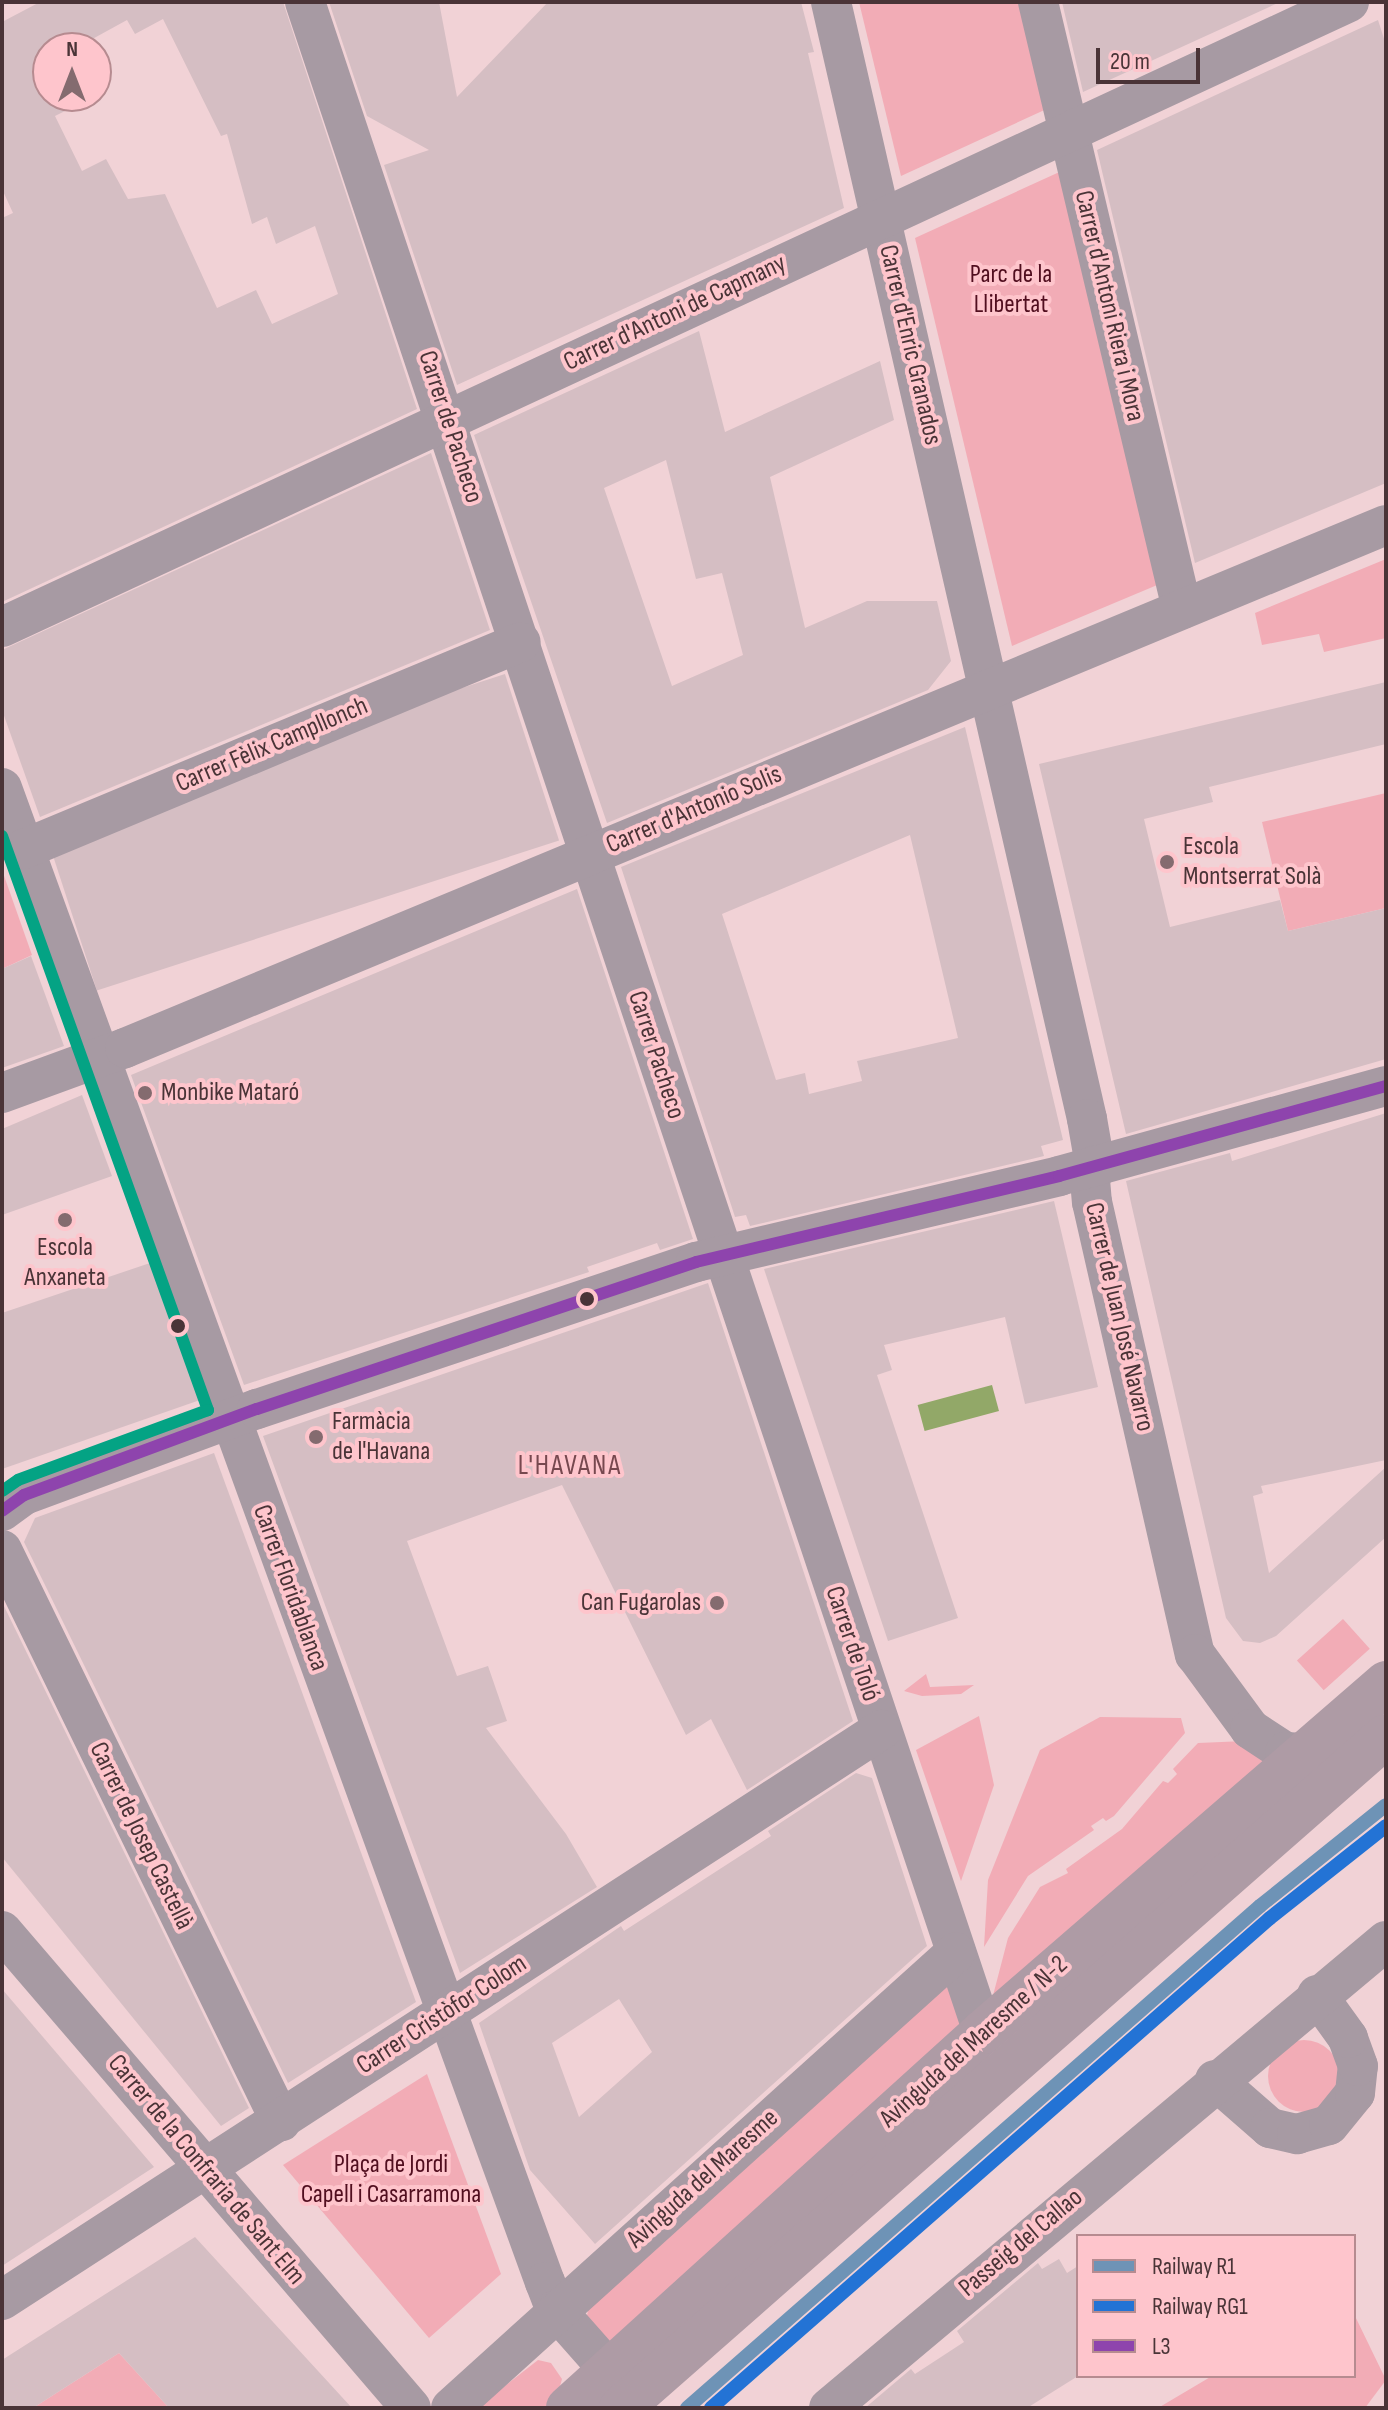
<!DOCTYPE html>
<html>
<head>
<meta charset="utf-8">
<style>
  body { margin:0 }
  #map { position:relative; width:1388px; height:2410px; overflow:hidden; background:#f1d2d6; font-family:"Sofia Sans Condensed",sans-serif }
  div>[style] { position:absolute }
  .green>* { inset:0; background:#f2acb6; transform-origin:0 0 }
  .round { border-radius:50% }
  .water>* { inset:0; background:#92a868; transform-origin:0 0 }
  .building>* { inset:0; background:#d5bec3; transform-origin:0 0 }
  .minor>* { height:40px; margin:-20px; padding:0 20px; transform-origin:20px; border-radius:20px; background:#a79aa3 }
  .major>* { height:44px; margin:-22px; padding:0 22px; transform-origin:22px; border-radius:22px; background:#ae9ba5 }
  .bus-1>* { height:12px; margin:-6px; padding:0 6px; transform-origin:6px; border-radius:6px; background:#8e44ad }
  .bus-2>* { height:12px; margin:-6px; padding:0 6px; transform-origin:6px; border-radius:6px; background:#04a384 }
  .rail-1>* { height:14px; margin:-7px; padding:0 7px; transform-origin:7px; border-radius:7px; background:#6e93b6 }
  .rail-2>* { height:14px; margin:-7px; padding:0 7px; transform-origin:7px; border-radius:7px; background:#2373d5 }
  .dots>* { width:22px; height:22px; translate:-50% -50%; box-sizing:border-box; border:4px solid #fec5cc; border-radius:50% }
  span { translate:-50% -50%; white-space:nowrap; text-align:center; line-height:1.15; -webkit-text-stroke:8px #fec5cc; paint-order:stroke }
  .park-label { font-size:26px; color:#510e1f }
  .street-label { font-size:26px; color:#4a3437 }
  .poi-label { font-size:26px; color:#4a3437 }
  .left { translate:0 -50%; text-align:left }
  .right { translate:-100% -50%; text-align:right }
  .neighbourhood-label { font-size:28px; color:#77484f; letter-spacing:2px }
  .frame { position:absolute; inset:0; border:4px solid #4a3437; pointer-events:none }
  .legend { position:absolute; left:1076px; top:2234px; width:280px; height:144px; box-sizing:border-box; background:#fec5cc; border:2px solid #b68b90; margin:0; padding:10px 14px; list-style:none; font-size:24px; color:#4a3437 }
  .legend li { display:flex; align-items:center; gap:16px; height:40px }
  .legend b { width:40px; border:2px solid #b68b90 }
  .north { position:absolute; left:32px; top:32px; width:80px; height:80px; box-sizing:border-box; background:#fec5cc; border:2px solid #b68b90; border-radius:50%; rotate:0deg; font-size:22px; font-weight:700; line-height:32px; text-align:center; color:#4a3437 }
  .north::after { content:''; display:block; margin:auto; width:28px; height:36px; background:#846b6f; clip-path:polygon(50% 0,100% 100%,50% 72%,0 100%) }
  .scale { position:absolute; left:1096px; top:48px; width:104px; height:36px; box-sizing:border-box; border:4px solid #4a3437; border-top:0; padding-left:10px; font-size:24px; line-height:28px; white-space:nowrap; color:#4a3437; -webkit-text-stroke:6px #fec5cc; paint-order:stroke }
</style>
</head>
<body>
<div id="map">
  <div class="green">
    <i style="clip-path:polygon(859px 2px,1026px 2px,1051px 107px,901px 176px)"></i>
    <i style="clip-path:polygon(1066px 169px,1162px 583px,1012px 646px,915px 238px)"></i>
    <i style="clip-path:polygon(1386px 559px,1386px 638px,1324px 652px,1319px 634px,1262px 645px,1255px 613px)"></i>
    <i style="clip-path:polygon(1386px 793px,1386px 908px,1288px 931px,1262px 822px)"></i>
    <i style="clip-path:polygon(2px 870px,32px 955px,2px 969px)"></i>
    <i style="left:1343px;top:1619px;width:40px;height:62px;rotate:48deg"></i>
    <i style="clip-path:polygon(926px 1674px,930px 1687px,974px 1685px,961px 1694px,922px 1696px,904px 1691px)"></i>
    <i style="clip-path:polygon(979px 1716px,994px 1785px,961px 1881px,916px 1750px)"></i>
    <i style="clip-path:polygon(1100px 1717px,1181px 1718px,1185px 1733px,1114px 1816px,1106px 1821px,1103px 1818px,1091px 1826px,1094px 1830px,1028px 1876px,984px 1947px,988px 1880px,1040px 1750px)"></i>
    <i style="clip-path:polygon(1245px 1741px,1266px 1764px,990px 2007px,1008px 1938px,1040px 1887px,1068px 1873px,1066px 1869px,1122px 1829px,1163px 1781px,1168px 1783px,1177px 1774px,1173px 1769px,1198px 1743px)"></i>
    <i style="clip-path:polygon(947px 1984px,965px 2022px,609px 2342px,587px 2316px,588px 2310px)"></i>
    <i class="round" style="left:1268px;top:2040px;width:72px;height:72px"></i>
    <i style="clip-path:polygon(427px 2074px,501px 2274px,429px 2338px,283px 2165px)"></i>
    <i style="clip-path:polygon(1354px 2314px,1386px 2380px,1365px 2408px,1158px 2408px,1212px 2376px,1354px 2376px)"></i>
    <i style="clip-path:polygon(119px 2353px,169px 2408px,33px 2408px)"></i>
    <i style="clip-path:polygon(538px 2360px,551px 2363px,562px 2379px,557px 2397px,545px 2408px,477px 2408px)"></i>
  </div>
  <div class="water">
    <i style="left:992px;top:1385px;width:27px;height:77px;rotate:75deg"></i>
  </div>
  <div class="building">
    <i style="clip-path:polygon(evenodd,40px 2px,283px 2px,417px 409px,2px 602px,2px 218px,13px 213px,2px 189px,2px 22px,40px 2px,163px 19px,221px 136px,227px 134px,252px 224px,267px 217px,276px 244px,315px 226px,338px 294px,272px 324px,256px 290px,217px 308px,165px 194px,128px 199px,106px 159px,82px 171px,55px 116px,73px 107px,67px 96px,48px 96px,48px 60px,41px 48px,76px 48px,127px 20px,135px 34px,163px 19px)"></i>
    <i style="clip-path:polygon(329px 2px,439px 2px,457px 97px,548px 2px,801px 2px,814px 52px,808px 53px,844px 208px,457px 385px,384px 165px,429px 150px,367px 116px)"></i>
    <i style="clip-path:polygon(1062px 2px,1280px 2px,1083px 92px)"></i>
    <i style="clip-path:polygon(1378px 20px,1386px 45px,1386px 483px,1195px 563px,1097px 150px)"></i>
    <i style="clip-path:polygon(evenodd,699px 331px,725px 432px,880px 361px,894px 420px,770px 477px,805px 628px,867px 601px,937px 601px,951px 661px,928px 690px,607px 823px,474px 435px,699px 331px,666px 460px,696px 579px,722px 573px,743px 655px,672px 686px,604px 488px,666px 460px)"></i>
    <i style="clip-path:polygon(431px 453px,490px 630px,40px 817px,2px 710px,2px 650px)"></i>
    <i style="left:505px;top:674px;width:175px;height:486px;rotate:72deg"></i>
    <i style="clip-path:polygon(1386px 682px,1386px 744px,1209px 787px,1213px 802px,1144px 819px,1170px 927px,1280px 900px,1288px 931px,1386px 908px,1386px 1059px,1126px 1134px,1039px 764px)"></i>
    <i style="clip-path:polygon(evenodd,965px 727px,1063px 1140px,1041px 1146px,1044px 1156px,750px 1226px,746px 1215px,735px 1217px,621px 867px,965px 727px,910px 835px,958px 1038px,857px 1061px,862px 1081px,809px 1094px,805px 1073px,776px 1080px,722px 914px,910px 835px)"></i>
    <i style="clip-path:polygon(577px 889px,693px 1239px,660px 1250px,657px 1243px,587px 1267px,589px 1272px,244px 1385px,131px 1075px)"></i>
    <i style="clip-path:polygon(31px 956px,64px 1046px,2px 1068px,2px 969px)"></i>
    <i style="clip-path:polygon(82px 1095px,112px 1176px,2px 1215px,2px 1129px)"></i>
    <i style="clip-path:polygon(1386px 1113px,1386px 1460px,1261px 1486px,1263px 1493px,1253px 1496px,1269px 1573px,1386px 1467px,1386px 1537px,1276px 1636px,1260px 1643px,1243px 1641px,1226px 1618px,1126px 1181px,1230px 1153px,1232px 1161px)"></i>
    <i style="clip-path:polygon(1054px 1201px,1098px 1387px,1025px 1404px,1005px 1317px,884px 1345px,892px 1370px,877px 1375px,958px 1618px,888px 1641px,764px 1269px)"></i>
    <i style="clip-path:polygon(150px 1263px,200px 1400px,2px 1469px,2px 1313px)"></i>
    <i style="clip-path:polygon(708px 1283px,853px 1721px,747px 1790px,711px 1719px,686px 1735px,562px 1485px,407px 1541px,457px 1676px,488px 1666px,507px 1721px,486px 1728px,566px 1834px,597px 1887px,460px 1973px,263px 1436px)"></i>
    <i style="clip-path:polygon(214px 1453px,416px 2002px,288px 2083px,24px 1542px,35px 1518px)"></i>
    <i style="clip-path:polygon(2px 1602px,249px 2108px,221px 2126px,2px 1857px)"></i>
    <i style="clip-path:polygon(evenodd,856px 1773px,872px 1778px,927px 1946px,595px 2244px,530px 2170px,479px 2023px,621px 1926px,624px 1931px,771px 1836px,768px 1831px,856px 1773px,619px 1999px,652px 2052px,579px 2117px,552px 2043px,619px 1999px)"></i>
    <i style="clip-path:polygon(2px 1989px,154px 2167px,2px 2266px)"></i>
    <i style="clip-path:polygon(195px 2237px,352px 2408px,169px 2408px,119px 2353px,33px 2408px,2px 2408px,2px 2360px)"></i>
    <i style="clip-path:polygon(1059px 2259px,1067px 2273px,1078px 2266px,1078px 2376px,1027px 2408px,865px 2408px,911px 2369px,915px 2374px,964px 2342px,957px 2331px,1038px 2263px,1042px 2269px)"></i>
  </div>
  <div class="minor">
    <i style="left:305px;top:2px;width:2140px;rotate:71.53deg"></i>
    <i style="left:831px;top:2px;width:1146px;rotate:77.09deg"></i>
    <i style="left:1087px;top:1119px;width:47px;rotate:80.1deg"></i>
    <i style="left:1095px;top:1165px;width:16px;rotate:108deg"></i>
    <i style="left:1090px;top:1180px;width:22px;rotate:85deg"></i>
    <i style="left:1092px;top:1202px;width:464px;rotate:77.2deg"></i>
    <i style="left:1195px;top:1654px;width:93px;rotate:53.7deg"></i>
    <i style="left:1250px;top:1729px;width:42px;rotate:33.3deg"></i>
    <i style="left:1285px;top:1752px;width:20px;rotate:3deg"></i>
    <i style="left:1038px;top:2px;width:624px;rotate:76.65deg"></i>
    <i style="left:2px;top:627px;width:1485px;rotate:-24.89deg"></i>
    <i style="left:2px;top:788px;width:1590px;rotate:70.03deg"></i>
    <i style="left:545px;top:2282px;width:30px;rotate:69deg"></i>
    <i style="left:556px;top:2310px;width:81px;rotate:48.5deg"></i>
    <i style="left:24px;top:849px;width:538px;rotate:-22.61deg"></i>
    <i style="left:2px;top:1093px;width:131px;rotate:-20.1deg"></i>
    <i style="left:125px;top:1048px;width:1365px;rotate:-22.53deg"></i>
    <i style="left:2px;top:1511px;width:27px;rotate:-36deg"></i>
    <i style="left:24px;top:1495px;width:248px;rotate:-20.3deg"></i>
    <i style="left:257px;top:1409px;width:463px;rotate:-18.5deg"></i>
    <i style="left:696px;top:1262px;width:373px;rotate:-13.3deg"></i>
    <i style="left:1059px;top:1176px;width:339px;rotate:-15.4deg"></i>
    <i style="left:2px;top:1550px;width:636px;rotate:64deg"></i>
    <i style="left:2px;top:1931px;width:628px;rotate:49.39deg"></i>
    <i style="left:1215px;top:2080px;width:73px;rotate:41.1deg"></i>
    <i style="left:1270px;top:2128px;width:28px;rotate:13deg"></i>
    <i style="left:1297px;top:2134px;width:33px;rotate:-16deg"></i>
    <i style="left:1329px;top:2125px;width:41px;rotate:-50.9deg"></i>
    <i style="left:1355px;top:2093px;width:27px;rotate:-84deg"></i>
    <i style="left:1358px;top:2066px;width:30px;rotate:-110deg"></i>
    <i style="left:1348px;top:2038px;width:53px;rotate:-125.8deg"></i>
    <i style="left:2px;top:2300px;width:1048px;rotate:-32.96deg"></i>
    <i style="left:451px;top:2408px;width:680px;rotate:-42.08deg"></i>
    <i style="left:829px;top:2408px;width:727px;rotate:-39.98deg"></i>
  </div>
  <div class="major">
    <i style="left:568px;top:2408px;width:560px;rotate:-42.18deg"></i>
    <i style="left:983px;top:2032px;width:533px;rotate:-40.89deg"></i>
    <i style="left:621px;top:2408px;width:1018px;rotate:-41.3deg"></i>
  </div>
  <div class="bus-1">
    <i style="left:2px;top:1511px;width:27px;rotate:-36deg"></i>
    <i style="left:24px;top:1495px;width:248px;rotate:-20.3deg"></i>
    <i style="left:257px;top:1409px;width:463px;rotate:-18.5deg"></i>
    <i style="left:696px;top:1262px;width:373px;rotate:-13.3deg"></i>
    <i style="left:1059px;top:1176px;width:339px;rotate:-15.4deg"></i>
  </div>
  <div class="bus-2">
    <i style="left:2px;top:836px;width:610px;rotate:70.26deg"></i>
    <i style="left:208px;top:1410px;width:202px;rotate:159.8deg"></i>
    <i style="left:18px;top:1480px;width:19px;rotate:145deg"></i>
  </div>
  <div class="rail-1">
    <i style="left:687px;top:2408px;width:762px;rotate:-41.22deg"></i>
    <i style="left:1260px;top:1906px;width:161px;rotate:-38.7deg"></i>
  </div>
  <div class="rail-2">
    <i style="left:711px;top:2408px;width:743px;rotate:-41.24deg"></i>
    <i style="left:1270px;top:1918px;width:148px;rotate:-38.4deg"></i>
  </div>
  <div class="dots">
    <i style="left:1167px;top:862px;background:#846b6f"></i>
    <i style="left:145px;top:1093px;background:#846b6f"></i>
    <i style="left:65px;top:1220px;background:#846b6f"></i>
    <i style="left:587px;top:1299px;background:#4a3437"></i>
    <i style="left:178px;top:1326px;background:#4a3437"></i>
    <i style="left:316px;top:1437px;background:#846b6f"></i>
    <i style="left:717px;top:1603px;background:#846b6f"></i>
  </div>
  <div class="park-label">
    <span style="left:1011px;top:290px">Parc de la<br>Llibertat</span>
    <span style="left:391px;top:2180px">Plaça de Jordi<br>Capell i Casarramona</span>
  </div>
  <div class="street-label">
    <span style="left:1109px;top:306px;rotate:77deg">Carrer d'Antoni Riera i Mora</span>
    <span style="left:675px;top:313px;rotate:-25deg">Carrer d'Antoni de Capmany</span>
    <span style="left:910px;top:345px;rotate:77deg">Carrer d'Enric Granados</span>
    <span style="left:450px;top:427px;rotate:72deg">Carrer de Pacheco</span>
    <span style="left:272px;top:745px;rotate:-23deg">Carrer Fèlix Campllonch</span>
    <span style="left:694px;top:810px;rotate:-23deg">Carrer d'Antonio Solis</span>
    <span style="left:656px;top:1055px;rotate:72deg">Carrer Pacheco</span>
    <span style="left:1119px;top:1317px;rotate:77deg">Carrer de Juan José Navarro</span>
    <span style="left:290px;top:1588px;rotate:70deg">Carrer Floridablanca</span>
    <span style="left:852px;top:1644px;rotate:71deg">Carrer de Toló</span>
    <span style="left:141px;top:1836px;rotate:64deg">Carrer de Josep Castellà</span>
    <span style="left:442px;top:2015px;rotate:-33deg">Carrer Cristòfor Colom</span>
    <span style="left:974px;top:2042px;rotate:-42deg">Avinguda del Maresme / N-2</span>
    <span style="left:206px;top:2170px;rotate:50deg">Carrer de la Confraria de Sant Elm</span>
    <span style="left:703px;top:2179px;rotate:-42deg">Avinguda del Maresme</span>
    <span style="left:1021px;top:2243px;rotate:-40deg">Passeig del Callao</span>
  </div>
  <div class="poi-label">
    <span class="left" style="left:1183px;top:862px">Escola<br>Montserrat Solà</span>
    <span class="left" style="left:161px;top:1093px">Monbike Mataró</span>
    <span style="left:65px;top:1263px">Escola<br>Anxaneta</span>
    <span class="left" style="left:332px;top:1437px">Farmàcia<br>de l'Havana</span>
    <span class="right" style="left:701px;top:1603px">Can Fugarolas</span>
  </div>
  <div class="neighbourhood-label">
    <span style="left:570px;top:1466px">L'HAVANA</span>
  </div>
  <div class="frame"></div>
  <ul class="legend">
  <li><b style="height:10px;background:#6e93b6"></b>Railway R1</li>
  <li><b style="height:10px;background:#2373d5"></b>Railway RG1</li>
  <li><b style="height:10px;background:#8e44ad"></b>L3</li>
  </ul>
  <div class="north">N</div>
  <div class="scale">20 m</div>
</div>
</body>
</html>
